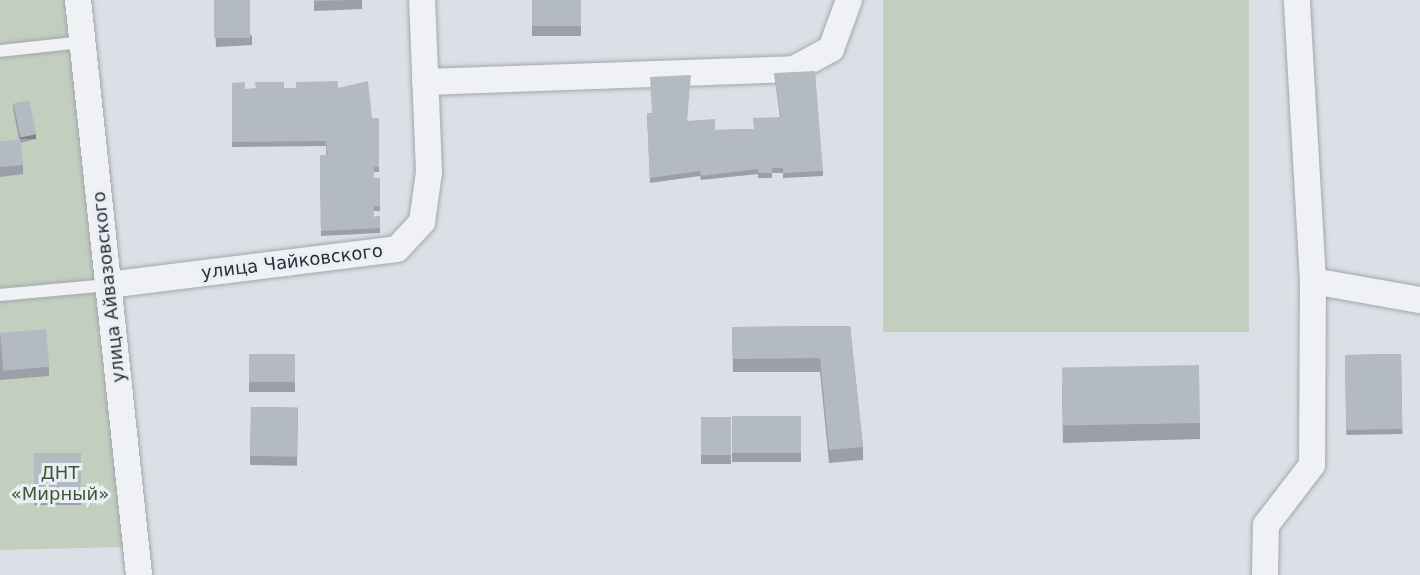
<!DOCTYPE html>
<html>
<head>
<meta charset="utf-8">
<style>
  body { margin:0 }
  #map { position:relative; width:1420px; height:575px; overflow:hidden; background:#dce0e6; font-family:"DejaVu Sans",sans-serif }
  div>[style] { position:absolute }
  .green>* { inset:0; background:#c3cfbe; transform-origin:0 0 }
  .roads { filter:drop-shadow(0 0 2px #a2a7af) drop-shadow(0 0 2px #a2a7af) }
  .lane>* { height:12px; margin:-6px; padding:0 6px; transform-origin:6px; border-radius:6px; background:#eff1f4 }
  .street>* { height:26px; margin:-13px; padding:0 13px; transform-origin:13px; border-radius:13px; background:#eff1f4 }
  .wall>* { inset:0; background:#9ba0a7; transform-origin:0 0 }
  .shaded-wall>* { inset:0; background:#7e8288; transform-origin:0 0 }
  .building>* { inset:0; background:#b4bac2; transform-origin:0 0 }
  span { translate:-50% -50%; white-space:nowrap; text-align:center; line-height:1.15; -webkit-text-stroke:6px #ebeff4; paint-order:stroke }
  .street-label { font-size:18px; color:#272f3b }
  .park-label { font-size:18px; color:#3c5635 }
</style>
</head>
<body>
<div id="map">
  <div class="green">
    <i style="clip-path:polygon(0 0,73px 0,126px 547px,0 550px)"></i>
    <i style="left:883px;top:0;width:366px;height:332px"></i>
  </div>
  <div class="roads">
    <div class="lane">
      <i style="left:0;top:51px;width:83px;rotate:-6.2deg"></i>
      <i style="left:0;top:295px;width:108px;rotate:-5.3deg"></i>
    </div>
    <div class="street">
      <i style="left:78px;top:0;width:578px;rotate:83.94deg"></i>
      <i style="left:425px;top:82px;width:369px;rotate:-2deg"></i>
      <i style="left:794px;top:69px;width:42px;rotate:-28.4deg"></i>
      <i style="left:831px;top:49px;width:52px;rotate:-69.8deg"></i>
      <i style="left:1313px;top:281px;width:109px;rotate:10.1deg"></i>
      <i style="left:108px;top:285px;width:291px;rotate:-7.1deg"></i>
      <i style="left:397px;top:249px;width:37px;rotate:-47deg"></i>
      <i style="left:422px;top:222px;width:50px;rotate:-82deg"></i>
      <i style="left:429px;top:172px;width:172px;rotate:-92.3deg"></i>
      <i style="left:1265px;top:575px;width:50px;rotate:-88.9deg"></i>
      <i style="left:1266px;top:525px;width:76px;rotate:-52.5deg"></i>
      <i style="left:1312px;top:465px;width:184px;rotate:-89.7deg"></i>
      <i style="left:1313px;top:281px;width:281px;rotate:-93.3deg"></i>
    </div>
  </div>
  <div class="wall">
    <i style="clip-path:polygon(214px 0,252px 36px,252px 45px,216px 47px)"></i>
    <i style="clip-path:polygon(314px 0,362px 0,362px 9px,314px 11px)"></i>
    <i style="left:532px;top:0;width:49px;height:36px"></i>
    <i style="clip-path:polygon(774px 73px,823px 171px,823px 176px,783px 178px,783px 173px,772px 173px,772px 178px,758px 178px,758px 174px,701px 180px,700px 176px,650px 183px,647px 113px,688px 121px,715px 130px,754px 129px,780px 117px)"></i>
    <i style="clip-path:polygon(232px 83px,245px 89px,338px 88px,372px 118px,379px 118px,379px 172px,374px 172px,374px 178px,380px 178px,380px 211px,374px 211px,374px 217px,380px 216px,380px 233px,321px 236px,320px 155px,326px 155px,326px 146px,232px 147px)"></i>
    <i style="clip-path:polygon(13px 104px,36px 139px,20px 143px,23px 165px,23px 174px,0 177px,0 142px,19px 140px,13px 108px)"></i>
    <i style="clip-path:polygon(850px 326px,863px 447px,863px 460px,829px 463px,820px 372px,733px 372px,732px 327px)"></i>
    <i style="clip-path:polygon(0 333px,49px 367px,49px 376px,0 380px)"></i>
    <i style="left:295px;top:354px;width:38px;height:46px;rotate:90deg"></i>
    <i style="left:1401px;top:354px;width:80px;height:56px;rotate:89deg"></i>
    <i style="clip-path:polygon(1062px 384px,1200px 423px,1200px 439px,1063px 443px)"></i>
    <i style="left:251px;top:407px;width:47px;height:58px;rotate:1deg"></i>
    <i style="left:801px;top:416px;width:46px;height:69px;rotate:90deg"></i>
    <i style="left:701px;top:417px;width:30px;height:47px"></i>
    <i style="left:34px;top:453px;width:47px;height:52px"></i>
  </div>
  <div class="shaded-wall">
    <i style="left:36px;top:134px;width:5px;height:16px;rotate:90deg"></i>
  </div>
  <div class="building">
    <i style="left:214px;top:0;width:36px;height:38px"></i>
    <i style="clip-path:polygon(314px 0,357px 0,314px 1px)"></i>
    <i style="left:532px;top:0;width:49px;height:26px"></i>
    <i style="clip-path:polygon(815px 71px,823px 171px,783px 173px,783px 168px,772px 168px,772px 173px,758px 173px,758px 169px,701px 176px,700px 171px,650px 178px,647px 113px,652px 113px,650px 77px,691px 75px,687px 121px,715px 119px,715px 130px,754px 129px,753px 118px,781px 117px,774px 73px)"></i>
    <i style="clip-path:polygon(338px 81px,338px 88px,368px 81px,372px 118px,379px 118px,379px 167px,374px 167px,374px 178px,380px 178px,380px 206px,374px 206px,374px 217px,380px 216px,380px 228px,321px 231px,320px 155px,327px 155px,326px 141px,232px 142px,232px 83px,245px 82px,245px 89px,256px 88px,255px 82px,284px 82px,284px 88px,296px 88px,296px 82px)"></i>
    <i style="left:29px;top:100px;width:35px;height:16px;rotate:78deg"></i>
    <i style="clip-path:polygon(20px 139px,23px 165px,0 167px,0 142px)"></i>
    <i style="clip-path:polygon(850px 326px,863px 447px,829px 450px,820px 358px,733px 359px,732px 327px)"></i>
    <i style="left:46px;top:329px;width:38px;height:46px;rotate:85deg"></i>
    <i style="left:295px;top:354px;width:28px;height:46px;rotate:90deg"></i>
    <i style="left:1401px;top:354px;width:75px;height:56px;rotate:89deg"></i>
    <i style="left:1199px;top:365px;width:58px;height:137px;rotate:89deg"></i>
    <i style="left:251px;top:407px;width:47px;height:49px;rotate:1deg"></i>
    <i style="left:801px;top:416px;width:37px;height:69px;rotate:90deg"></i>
    <i style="left:701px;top:417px;width:30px;height:38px"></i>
    <i style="left:34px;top:453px;width:47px;height:43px"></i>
  </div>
  <div class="street-label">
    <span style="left:292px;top:262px;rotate:-7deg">улица Чайковского</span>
    <span style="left:109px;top:287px;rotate:-96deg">улица Айвазовского</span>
  </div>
  <div class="park-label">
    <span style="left:60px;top:484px">ДНТ<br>«Мирный»</span>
  </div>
</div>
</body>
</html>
